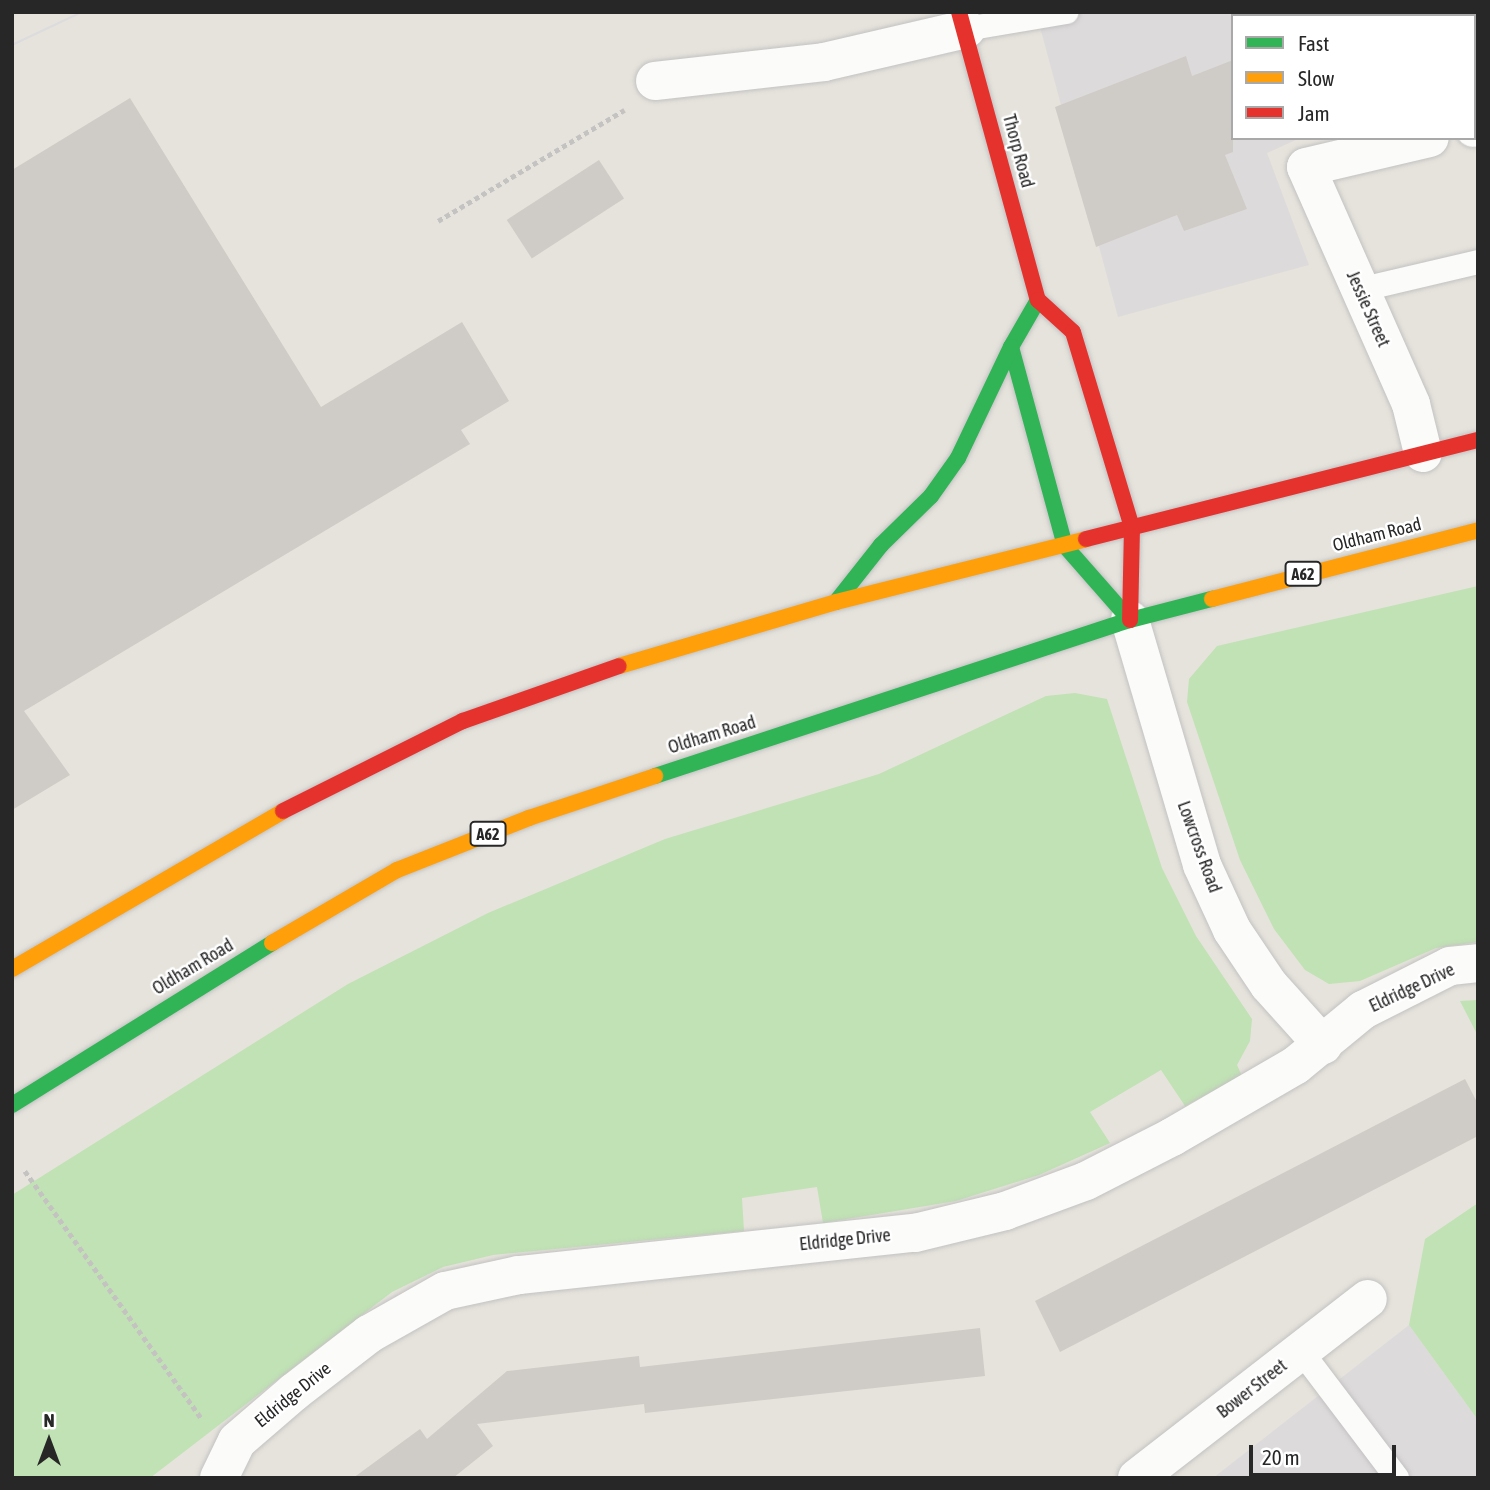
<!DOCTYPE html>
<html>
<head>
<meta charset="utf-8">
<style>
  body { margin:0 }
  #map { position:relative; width:1490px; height:1490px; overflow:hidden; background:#e6e3dc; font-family:"Asap Condensed",sans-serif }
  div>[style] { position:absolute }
  .industrial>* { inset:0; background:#dddadb }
  .green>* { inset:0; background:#c0e2b4 }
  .building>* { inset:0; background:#cfccc7; transform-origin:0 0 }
  .path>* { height:4.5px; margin-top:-2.25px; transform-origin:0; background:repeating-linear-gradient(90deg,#c4c3c2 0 5px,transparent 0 8.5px) }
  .roads { filter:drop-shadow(0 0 2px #c3c2c2) drop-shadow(0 0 2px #c3c2c2) }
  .lane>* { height:24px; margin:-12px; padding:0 12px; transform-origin:12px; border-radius:12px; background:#fbfbfa }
  .street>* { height:38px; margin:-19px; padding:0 19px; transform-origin:19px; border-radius:19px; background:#fbfbfa }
  .fast>* { height:16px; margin:-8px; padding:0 8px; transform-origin:8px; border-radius:8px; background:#30b455 }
  .slow>* { height:16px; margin:-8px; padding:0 8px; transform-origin:8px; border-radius:8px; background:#ff9f0a }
  .jam>* { height:16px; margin:-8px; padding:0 8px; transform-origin:8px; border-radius:8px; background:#e5322d }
  .tram>* { height:2px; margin:-1px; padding:0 1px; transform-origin:1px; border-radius:1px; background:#dcdbdd }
  span { translate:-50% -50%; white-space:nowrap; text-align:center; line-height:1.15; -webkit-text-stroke:5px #fff; paint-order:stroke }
  .shield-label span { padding:2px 5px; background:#fff; border:2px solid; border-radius:5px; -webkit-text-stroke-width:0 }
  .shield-label { font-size:16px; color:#272727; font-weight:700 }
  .street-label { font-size:18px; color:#272727 }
  .frame { position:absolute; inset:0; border:14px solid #272727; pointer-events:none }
  .legend { position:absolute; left:1231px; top:14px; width:245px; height:126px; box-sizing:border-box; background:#fff; border:2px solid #a9a9a9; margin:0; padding:9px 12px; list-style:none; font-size:21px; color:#272727 }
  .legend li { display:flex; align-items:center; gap:14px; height:35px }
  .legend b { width:35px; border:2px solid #a9a9a9 }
  .north { position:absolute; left:14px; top:1406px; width:70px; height:70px; -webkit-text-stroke:5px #fff; paint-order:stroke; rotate:0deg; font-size:19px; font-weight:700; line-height:28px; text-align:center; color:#272727 }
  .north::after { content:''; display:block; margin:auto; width:24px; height:32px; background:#272727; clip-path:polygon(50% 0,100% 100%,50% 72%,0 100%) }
  .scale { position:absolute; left:1249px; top:1445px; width:147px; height:32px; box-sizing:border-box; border:4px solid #272727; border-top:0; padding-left:9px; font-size:21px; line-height:24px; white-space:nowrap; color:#272727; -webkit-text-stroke:5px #fff; paint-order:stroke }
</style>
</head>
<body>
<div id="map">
  <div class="industrial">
    <i style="clip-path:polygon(1036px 12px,1478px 12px,1478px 87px,1474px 88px,1474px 16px,1233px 16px,1233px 138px,1300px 138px,1267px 153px,1309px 265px,1118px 317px)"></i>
    <i style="clip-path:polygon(1409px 1325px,1478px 1420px,1478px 1478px,1213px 1478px)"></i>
  </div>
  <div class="green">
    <i style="clip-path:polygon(1478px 586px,1478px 942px,1436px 948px,1360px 981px,1329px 984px,1305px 970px,1274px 929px,1240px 860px,1187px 702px,1189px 679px,1217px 646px)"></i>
    <i style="clip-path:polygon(1075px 693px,1107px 699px,1162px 868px,1196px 936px,1252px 1019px,1250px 1041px,1237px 1065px,1242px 1076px,1185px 1106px,1161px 1070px,1090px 1112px,1110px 1143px,1039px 1175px,956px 1201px,823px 1223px,817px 1187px,742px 1198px,744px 1231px,493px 1255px,443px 1267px,392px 1292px,150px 1478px,12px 1478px,12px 1195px,348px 984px,488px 913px,665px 839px,879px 774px,1046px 696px)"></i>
    <i style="clip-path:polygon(1478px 1000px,1478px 1036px,1460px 1001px)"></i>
    <i style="clip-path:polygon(1478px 1203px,1478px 1420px,1409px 1325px,1425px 1239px)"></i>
  </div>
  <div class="building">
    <i style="clip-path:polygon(1186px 56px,1192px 76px,1233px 60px,1233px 152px,1225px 155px,1247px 209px,1184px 231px,1177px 215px,1096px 247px,1055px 107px)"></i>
    <i style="clip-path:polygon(130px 98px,321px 407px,462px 322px,509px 401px,461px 430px,470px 444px,24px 711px,70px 775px,12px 810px,12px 170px)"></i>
    <i style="left:599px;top:160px;width:46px;height:110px;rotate:57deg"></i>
    <i style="clip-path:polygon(1465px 1079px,1478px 1104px,1478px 1136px,1060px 1352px,1035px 1301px)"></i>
    <i style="clip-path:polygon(980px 1328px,985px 1376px,645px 1413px,644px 1404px,477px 1424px,493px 1446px,453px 1478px,353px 1478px,420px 1429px,427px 1439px,507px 1371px,639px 1356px,640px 1367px)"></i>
  </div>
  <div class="path">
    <i style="left:438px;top:221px;width:217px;rotate:-30.8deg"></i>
    <i style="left:25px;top:1171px;width:303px;rotate:54.5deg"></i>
  </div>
  <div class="roads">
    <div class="lane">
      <i style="left:966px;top:29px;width:102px;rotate:-9.6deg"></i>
      <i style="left:1359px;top:290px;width:122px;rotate:-13.2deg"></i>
      <i style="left:1301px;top:1351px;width:159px;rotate:52.9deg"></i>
    </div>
    <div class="street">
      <i style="left:655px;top:81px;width:170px;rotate:-6.4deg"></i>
      <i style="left:824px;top:62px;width:146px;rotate:-13.1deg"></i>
      <i style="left:1474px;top:128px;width:4px;rotate:-14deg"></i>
      <i style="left:1423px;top:453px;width:50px;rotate:-103.8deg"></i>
      <i style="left:1411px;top:404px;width:259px;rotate:-113.9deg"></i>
      <i style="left:1306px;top:167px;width:127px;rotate:-13.2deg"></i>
      <i style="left:1130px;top:620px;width:255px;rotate:73.6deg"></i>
      <i style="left:1202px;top:865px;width:72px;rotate:65.2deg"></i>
      <i style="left:1232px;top:930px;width:66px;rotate:56.1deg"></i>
      <i style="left:1269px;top:985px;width:81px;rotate:48deg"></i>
      <i style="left:219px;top:1478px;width:41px;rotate:-64.1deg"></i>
      <i style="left:237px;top:1441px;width:75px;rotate:-40.7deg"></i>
      <i style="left:294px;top:1392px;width:95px;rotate:-37.7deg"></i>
      <i style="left:369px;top:1334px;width:87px;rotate:-29.5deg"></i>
      <i style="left:445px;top:1291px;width:76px;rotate:-12.2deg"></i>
      <i style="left:519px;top:1275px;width:398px;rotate:-6.1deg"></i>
      <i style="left:915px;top:1233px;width:93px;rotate:-13.7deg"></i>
      <i style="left:1005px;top:1211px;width:86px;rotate:-20.3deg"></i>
      <i style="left:1086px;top:1181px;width:97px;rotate:-27.1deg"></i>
      <i style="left:1172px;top:1137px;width:143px;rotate:-30.1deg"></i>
      <i style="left:1296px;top:1065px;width:87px;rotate:-39.4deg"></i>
      <i style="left:1363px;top:1010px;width:97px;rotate:-26.8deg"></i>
      <i style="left:1450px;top:966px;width:28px;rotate:-6deg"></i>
      <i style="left:1137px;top:1478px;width:292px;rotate:-37.8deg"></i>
    </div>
    <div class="fast">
      <i style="left:1038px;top:300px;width:54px;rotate:119.9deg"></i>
      <i style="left:1011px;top:347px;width:206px;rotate:74.8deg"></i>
      <i style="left:1065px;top:546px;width:98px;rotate:48.7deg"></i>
      <i style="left:836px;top:602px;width:73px;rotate:-51.7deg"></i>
      <i style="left:881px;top:545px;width:70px;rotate:-44.4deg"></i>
      <i style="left:931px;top:496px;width:47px;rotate:-54.6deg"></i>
      <i style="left:958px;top:458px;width:123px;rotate:-64.5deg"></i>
      <i style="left:655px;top:776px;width:500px;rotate:-18.2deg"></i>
      <i style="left:1130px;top:620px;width:85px;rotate:-14.4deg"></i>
      <i style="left:12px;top:1105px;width:306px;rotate:-31.9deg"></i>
    </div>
    <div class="slow">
      <i style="left:1212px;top:599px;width:275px;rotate:-14.5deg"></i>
      <i style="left:619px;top:666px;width:226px;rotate:-16.4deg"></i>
      <i style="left:836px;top:602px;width:258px;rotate:-14.1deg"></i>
      <i style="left:272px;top:943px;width:145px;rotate:-30.3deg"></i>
      <i style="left:397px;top:870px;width:142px;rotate:-21.5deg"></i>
      <i style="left:529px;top:818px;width:133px;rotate:-18.4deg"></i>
      <i style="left:12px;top:969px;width:314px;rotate:-30.2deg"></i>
    </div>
    <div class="jam">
      <i style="left:959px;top:12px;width:299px;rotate:74.7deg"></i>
      <i style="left:1038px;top:300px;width:47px;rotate:42.4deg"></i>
      <i style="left:1073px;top:332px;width:204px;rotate:73.2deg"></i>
      <i style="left:1132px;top:527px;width:93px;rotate:91.2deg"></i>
      <i style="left:1086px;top:539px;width:404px;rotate:-14.2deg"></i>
      <i style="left:283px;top:811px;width:201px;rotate:-26.6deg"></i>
      <i style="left:463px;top:721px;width:165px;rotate:-19.4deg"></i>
    </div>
  </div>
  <div class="tram">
    <i style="left:12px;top:45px;width:77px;rotate:-25.2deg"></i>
  </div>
  <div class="shield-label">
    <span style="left:1303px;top:574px">A62</span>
    <span style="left:488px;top:834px">A62</span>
  </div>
  <div class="street-label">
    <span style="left:1018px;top:151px;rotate:75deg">Thorp Road</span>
    <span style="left:1368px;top:309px;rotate:66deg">Jessie Street</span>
    <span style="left:1377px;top:535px;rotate:-14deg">Oldham Road</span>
    <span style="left:712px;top:735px;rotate:-17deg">Oldham Road</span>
    <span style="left:1199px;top:847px;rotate:70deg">Lowcross Road</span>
    <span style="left:193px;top:967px;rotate:-31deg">Oldham Road</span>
    <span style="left:1412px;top:988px;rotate:-25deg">Eldridge Drive</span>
    <span style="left:845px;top:1240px;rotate:-6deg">Eldridge Drive</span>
    <span style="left:1252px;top:1389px;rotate:-38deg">Bower Street</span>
    <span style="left:293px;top:1395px;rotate:-39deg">Eldridge Drive</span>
  </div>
  <div class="frame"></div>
  <ul class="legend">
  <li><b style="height:9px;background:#30b455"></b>Fast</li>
  <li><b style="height:9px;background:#ff9f0a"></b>Slow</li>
  <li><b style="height:9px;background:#e5322d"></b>Jam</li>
  </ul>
  <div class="north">N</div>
  <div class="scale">20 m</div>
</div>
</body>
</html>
